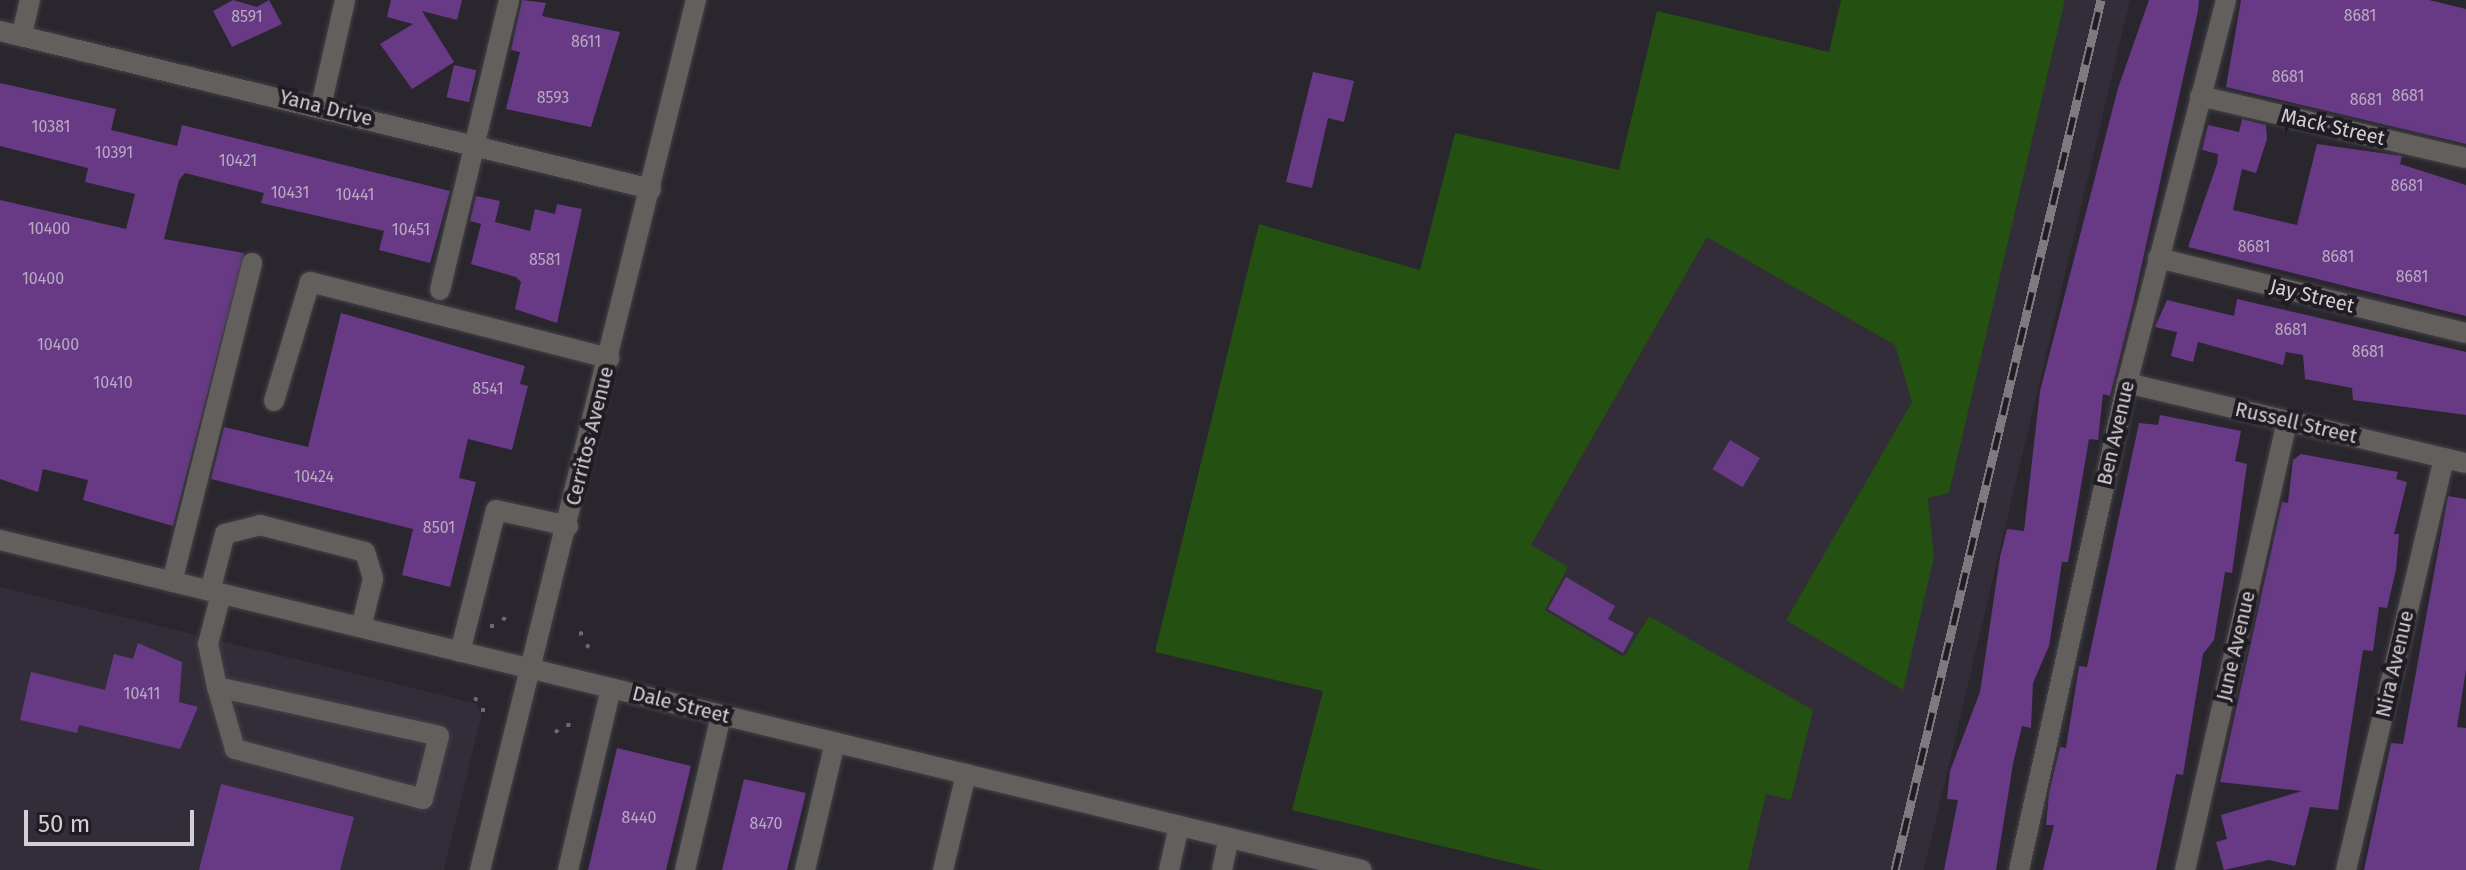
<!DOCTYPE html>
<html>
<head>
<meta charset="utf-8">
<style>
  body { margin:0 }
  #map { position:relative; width:2466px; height:870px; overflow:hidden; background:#29262d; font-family:"Fira Sans",sans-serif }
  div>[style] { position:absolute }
  .built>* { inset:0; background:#332d39 }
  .green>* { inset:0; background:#245011 }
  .building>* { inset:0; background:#683a86; transform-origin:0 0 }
  .path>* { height:4px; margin-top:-2px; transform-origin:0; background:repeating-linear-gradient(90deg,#6d6a70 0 4px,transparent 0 10px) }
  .roads { filter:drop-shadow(0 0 2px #444148) drop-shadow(0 0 2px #444148) }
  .minor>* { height:20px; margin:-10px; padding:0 10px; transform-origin:10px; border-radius:10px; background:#635f5d }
  .rail>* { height:9px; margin-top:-4.5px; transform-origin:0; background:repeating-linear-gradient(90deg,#1f1c23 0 18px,#7d7a80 0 36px); box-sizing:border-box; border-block:2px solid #7d7a80 }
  span { translate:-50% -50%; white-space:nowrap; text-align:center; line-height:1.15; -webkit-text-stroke:8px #1f1c23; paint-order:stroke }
  .number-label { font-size:16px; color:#b8aac1 }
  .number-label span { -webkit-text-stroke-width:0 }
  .street-label { font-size:20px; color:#d3d0d5 }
  .scale { position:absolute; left:24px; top:810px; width:170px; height:36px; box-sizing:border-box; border:4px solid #d3d0d5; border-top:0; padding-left:10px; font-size:24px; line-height:28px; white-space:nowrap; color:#d3d0d5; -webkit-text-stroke:6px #1f1c23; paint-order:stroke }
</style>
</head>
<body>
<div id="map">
  <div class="built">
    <i style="clip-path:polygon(2065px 0,2130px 0,1924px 870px,1748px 870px,1766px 794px,1792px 800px,1648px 616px,1625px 657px,1544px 610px,1531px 545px,1707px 236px,1895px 344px,1912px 402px,1786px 620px,1934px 557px,1928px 497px,1949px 492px)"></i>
    <i style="clip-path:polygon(0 587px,475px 703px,482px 713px,444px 870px,0 870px)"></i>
  </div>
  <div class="green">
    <i style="clip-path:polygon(1841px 0,2065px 0,1949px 493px,1928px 498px,1934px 557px,1903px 690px,1786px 620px,1912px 402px,1895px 345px,1707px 237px,1531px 545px,1568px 567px,1545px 610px,1624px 657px,1649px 616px,1813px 710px,1791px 800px,1766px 794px,1748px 870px,1542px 870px,1292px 810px,1323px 691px,1155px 652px,1259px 224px,1420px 270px,1455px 133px,1619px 170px,1657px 11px,1829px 52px)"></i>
  </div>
  <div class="building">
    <i style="clip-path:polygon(233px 0,257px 7px,269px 0,282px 24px,232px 47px,213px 11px)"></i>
    <i style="clip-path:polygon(391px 0,462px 0,457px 20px,422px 11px,454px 62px,412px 89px,380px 44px,413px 24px,387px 17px)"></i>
    <i style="clip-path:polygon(522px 0,546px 3px,542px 16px,620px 32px,591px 127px,506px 109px,520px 52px,511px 50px)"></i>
    <i style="clip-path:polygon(2149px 0,2199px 0,2198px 11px,2133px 304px,2110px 396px,2103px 394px,2098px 440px,2089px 439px,2068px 562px,2062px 562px,2049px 646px,2033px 683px,2031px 728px,2022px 726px,2013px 764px,1996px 870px,1944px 870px,1958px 800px,1947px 799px,1950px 771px,1980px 692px,2000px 557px,2007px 529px,2024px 531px,2040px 391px,2118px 88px)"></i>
    <i style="clip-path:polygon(2241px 0,2429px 0,2466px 9px,2466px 144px,2226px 87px)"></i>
    <i style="left:454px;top:65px;width:23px;height:33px;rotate:13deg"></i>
    <i style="clip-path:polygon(1313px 72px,1354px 81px,1344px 122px,1328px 118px,1312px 188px,1286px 182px)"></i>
    <i style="clip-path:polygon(0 83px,116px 109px,111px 130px,177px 146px,182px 125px,450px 191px,430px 263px,379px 250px,384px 231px,261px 203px,264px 193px,185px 173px,179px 180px,164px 239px,244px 253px,173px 526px,83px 500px,88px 480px,43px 469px,38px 492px,0 479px,0 200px,126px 229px,135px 194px,85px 182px,88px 168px,0 146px)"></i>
    <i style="clip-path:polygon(2242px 119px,2266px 125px,2267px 139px,2256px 173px,2242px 169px,2233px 210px,2297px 225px,2317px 144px,2402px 156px,2400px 164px,2466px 185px,2466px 316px,2188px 247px,2217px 164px,2218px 154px,2202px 150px,2208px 125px,2239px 132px)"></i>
    <i style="clip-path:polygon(476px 196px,500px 201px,495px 222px,530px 231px,535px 209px,555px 214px,557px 204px,582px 209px,557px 323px,515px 309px,521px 282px,516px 277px,471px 264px,481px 224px,470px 221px)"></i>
    <i style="clip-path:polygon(2237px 299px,2466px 352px,2466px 415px,2353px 400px,2352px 388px,2305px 379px,2303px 355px,2286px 352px,2283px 365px,2198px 342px,2193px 362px,2171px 356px,2177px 332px,2155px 327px,2167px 300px,2234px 316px)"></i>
    <i style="clip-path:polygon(341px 313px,525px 366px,520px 384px,528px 386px,512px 450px,468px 439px,459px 478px,476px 482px,450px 587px,402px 575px,413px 529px,211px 479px,224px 427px,308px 447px)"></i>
    <i style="clip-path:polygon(2160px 415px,2241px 431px,2235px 461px,2247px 464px,2232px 573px,2225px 572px,2214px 640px,2203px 654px,2183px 775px,2176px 774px,2156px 870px,2043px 870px,2054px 825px,2046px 825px,2049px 793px,2060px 747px,2066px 748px,2079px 666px,2087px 667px,2139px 423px,2158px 425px)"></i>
    <i style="left:1730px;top:440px;width:35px;height:34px;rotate:31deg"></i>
    <i style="clip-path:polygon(2301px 454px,2398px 472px,2396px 479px,2407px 482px,2394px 534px,2399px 534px,2396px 570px,2387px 608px,2379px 607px,2373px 651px,2363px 650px,2338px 810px,2310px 807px,2295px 866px,2269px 860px,2224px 870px,2216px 842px,2227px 839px,2221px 815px,2302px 791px,2220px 782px,2282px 502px,2288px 503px,2293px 460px)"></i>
    <i style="clip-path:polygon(2448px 496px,2466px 499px,2466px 670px,2457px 727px,2466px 728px,2466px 870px,2364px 870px,2391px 743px,2403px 744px)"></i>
    <i style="clip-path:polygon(1566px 577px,1615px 606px,1608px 619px,1634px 633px,1623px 653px,1548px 609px)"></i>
    <i style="clip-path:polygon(138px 643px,182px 662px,179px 702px,198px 707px,180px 749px,79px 725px,77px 733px,20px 720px,31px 672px,105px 690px,114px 654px,133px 659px)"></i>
    <i style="clip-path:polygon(617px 748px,691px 766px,666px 870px,588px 870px)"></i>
    <i style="clip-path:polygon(744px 779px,806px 793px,787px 870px,722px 870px)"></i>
    <i style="clip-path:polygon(221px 784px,354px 817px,340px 870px,199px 870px)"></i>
  </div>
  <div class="path">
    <i style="left:502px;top:618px;width:5px;rotate:22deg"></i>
    <i style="left:492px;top:628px;width:4px;rotate:-90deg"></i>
    <i style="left:579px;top:634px;width:6px;rotate:-18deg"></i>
    <i style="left:587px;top:648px;width:9px;rotate:-69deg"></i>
    <i style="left:475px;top:701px;width:5px;rotate:-68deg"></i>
    <i style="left:481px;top:710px;width:5px"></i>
    <i style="left:568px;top:727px;width:6px;rotate:-81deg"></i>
    <i style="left:555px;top:730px;width:5px;rotate:37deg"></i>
  </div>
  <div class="roads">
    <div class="minor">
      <i style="left:0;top:31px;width:670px;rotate:13.64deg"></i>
      <i style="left:22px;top:34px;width:35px;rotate:-77deg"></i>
      <i style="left:2200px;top:96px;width:273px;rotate:13.1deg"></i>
      <i style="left:321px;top:106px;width:109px;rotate:-77.2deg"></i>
      <i style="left:2158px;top:258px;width:317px;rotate:13.7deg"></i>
      <i style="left:440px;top:290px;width:298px;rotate:-76.6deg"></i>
      <i style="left:2127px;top:383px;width:348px;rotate:13.3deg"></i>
      <i style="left:274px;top:401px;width:124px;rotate:-73.2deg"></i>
      <i style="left:310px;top:282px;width:309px;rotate:14.3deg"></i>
      <i style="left:0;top:540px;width:1401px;rotate:13.62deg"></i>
      <i style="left:172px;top:582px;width:329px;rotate:-75.9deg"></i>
      <i style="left:210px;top:591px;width:59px;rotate:-75.3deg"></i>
      <i style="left:225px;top:534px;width:36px;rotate:-14deg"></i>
      <i style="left:260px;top:525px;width:108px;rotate:14.4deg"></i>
      <i style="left:365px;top:552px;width:28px;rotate:73deg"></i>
      <i style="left:373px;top:579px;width:49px;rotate:104deg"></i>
      <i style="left:460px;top:652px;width:146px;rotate:-75.8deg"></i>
      <i style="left:496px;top:510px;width:74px;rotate:12.5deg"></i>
      <i style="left:217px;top:687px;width:227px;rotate:12.4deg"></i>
      <i style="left:439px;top:736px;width:65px;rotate:104.3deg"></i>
      <i style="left:423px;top:799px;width:195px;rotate:-165.1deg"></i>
      <i style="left:235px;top:749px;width:65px;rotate:-106.2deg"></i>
      <i style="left:217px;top:687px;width:44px;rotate:-101.8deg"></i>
      <i style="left:208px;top:644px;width:52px;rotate:-75.4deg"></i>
      <i style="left:480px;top:870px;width:896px;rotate:-76.06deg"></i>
      <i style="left:568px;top:870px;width:187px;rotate:-76.7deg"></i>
      <i style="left:685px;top:870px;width:159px;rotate:-76.9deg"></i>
      <i style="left:805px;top:870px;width:131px;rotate:-76.8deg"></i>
      <i style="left:943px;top:870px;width:99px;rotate:-76.5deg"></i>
      <i style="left:1169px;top:870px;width:45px;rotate:-77.2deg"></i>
      <i style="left:1222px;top:870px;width:33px;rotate:-78deg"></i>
      <i style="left:2019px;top:870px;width:499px;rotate:-77.5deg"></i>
      <i style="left:2127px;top:383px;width:396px;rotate:-75.5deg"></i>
      <i style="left:2185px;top:870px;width:460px;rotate:-77.2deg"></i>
      <i style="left:2346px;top:870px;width:423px;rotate:-76.6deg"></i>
    </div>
  </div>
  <div class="rail">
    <i style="left:1895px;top:870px;width:894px;rotate:-76.68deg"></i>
  </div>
  <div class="number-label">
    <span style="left:2360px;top:16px">8681</span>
    <span style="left:247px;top:17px">8591</span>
    <span style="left:586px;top:42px">8611</span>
    <span style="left:2288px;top:77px">8681</span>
    <span style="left:2408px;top:96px">8681</span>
    <span style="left:553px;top:98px">8593</span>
    <span style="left:2366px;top:100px">8681</span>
    <span style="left:51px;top:127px">10381</span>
    <span style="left:114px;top:153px">10391</span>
    <span style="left:238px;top:161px">10421</span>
    <span style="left:2407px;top:186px">8681</span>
    <span style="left:290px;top:193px">10431</span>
    <span style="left:355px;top:195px">10441</span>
    <span style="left:49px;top:229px">10400</span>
    <span style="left:411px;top:230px">10451</span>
    <span style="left:2254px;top:247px">8681</span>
    <span style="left:2338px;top:257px">8681</span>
    <span style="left:545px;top:260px">8581</span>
    <span style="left:2412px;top:277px">8681</span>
    <span style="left:43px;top:279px">10400</span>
    <span style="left:2291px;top:330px">8681</span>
    <span style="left:58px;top:345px">10400</span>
    <span style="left:2368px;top:352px">8681</span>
    <span style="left:113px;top:383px">10410</span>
    <span style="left:488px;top:389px">8541</span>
    <span style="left:314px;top:477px">10424</span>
    <span style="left:439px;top:528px">8501</span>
    <span style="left:142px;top:694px">10411</span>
    <span style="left:639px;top:818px">8440</span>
    <span style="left:766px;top:824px">8470</span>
  </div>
  <div class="street-label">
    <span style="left:326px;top:108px;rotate:14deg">Yana Drive</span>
    <span style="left:2333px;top:127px;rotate:13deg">Mack Street</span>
    <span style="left:2312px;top:296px;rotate:14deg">Jay Street</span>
    <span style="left:2296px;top:423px;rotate:13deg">Russell Street</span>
    <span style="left:2116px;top:433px;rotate:-77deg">Ben Avenue</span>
    <span style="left:590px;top:436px;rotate:-76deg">Cerritos Avenue</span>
    <span style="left:2236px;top:646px;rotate:-77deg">June Avenue</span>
    <span style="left:2395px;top:664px;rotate:-77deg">Nira Avenue</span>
    <span style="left:681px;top:705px;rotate:14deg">Dale Street</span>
  </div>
  <div class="scale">50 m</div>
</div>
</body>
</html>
